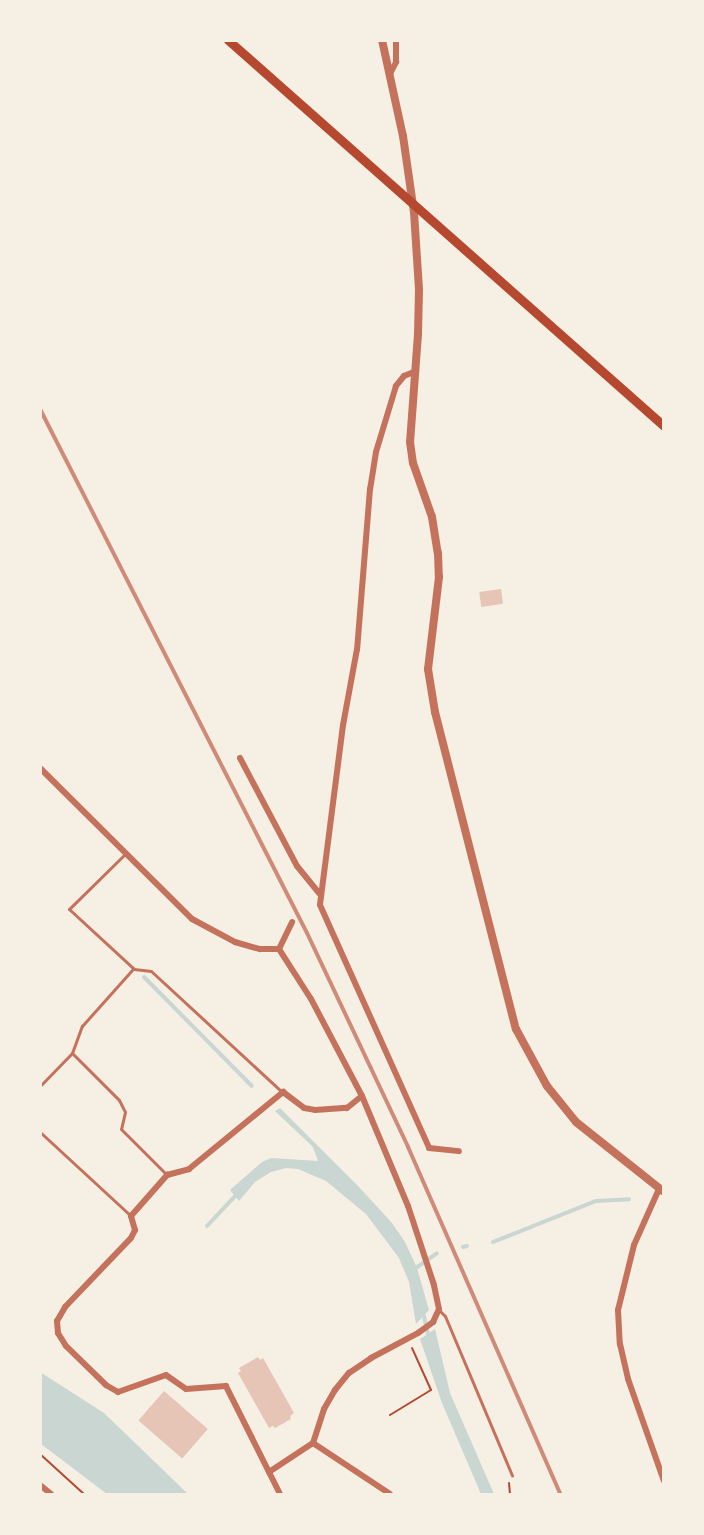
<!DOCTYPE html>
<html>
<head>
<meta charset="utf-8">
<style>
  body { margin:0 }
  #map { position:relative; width:704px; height:1535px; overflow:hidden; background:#f6efe4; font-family:Helvetica,sans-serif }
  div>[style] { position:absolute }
  .water>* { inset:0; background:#c9d6d2 }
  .stream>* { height:4px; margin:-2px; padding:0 2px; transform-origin:2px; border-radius:2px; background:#c9d6d2 }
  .building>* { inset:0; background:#e6c5b7; transform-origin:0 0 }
  .path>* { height:2px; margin:-1px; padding:0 1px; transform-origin:1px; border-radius:1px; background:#b5482f }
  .service>* { height:3px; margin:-1.5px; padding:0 1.5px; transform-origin:1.5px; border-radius:1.5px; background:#c5725c }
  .minor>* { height:6px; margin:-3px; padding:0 3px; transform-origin:3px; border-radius:3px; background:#c5725c }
  .tertiary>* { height:8px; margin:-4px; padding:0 4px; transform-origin:4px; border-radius:4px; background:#c5725c }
  .trunk>* { height:9px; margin:-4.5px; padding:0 4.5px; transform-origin:4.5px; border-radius:4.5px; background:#b5482f }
  .rail>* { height:4px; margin:-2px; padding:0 2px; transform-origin:2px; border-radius:2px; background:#cf8b77 }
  span { translate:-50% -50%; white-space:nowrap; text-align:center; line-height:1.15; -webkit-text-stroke:6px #f6efe4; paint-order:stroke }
  .frame { position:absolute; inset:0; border:42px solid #f6efe4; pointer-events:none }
</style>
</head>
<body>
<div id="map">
  <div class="water">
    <i style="clip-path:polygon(280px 1108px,359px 1187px,392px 1223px,405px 1242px,417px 1268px,429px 1310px,416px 1324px,409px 1282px,399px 1258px,366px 1214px,326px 1181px,298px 1169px,286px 1168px,271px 1172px,255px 1182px,239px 1201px,230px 1190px,262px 1162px,271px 1158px,318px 1161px,313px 1147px,275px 1111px)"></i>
    <i style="clip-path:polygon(435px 1329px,450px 1393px,494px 1494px,481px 1494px,442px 1403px,420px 1339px)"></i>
    <i style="clip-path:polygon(40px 1372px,104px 1413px,188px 1494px,107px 1494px,41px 1444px)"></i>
  </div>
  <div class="stream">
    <i style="left:144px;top:977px;width:153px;rotate:45.3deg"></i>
    <i style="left:207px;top:1226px;width:44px;rotate:-46.8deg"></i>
    <i style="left:493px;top:1242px;width:111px;rotate:-21.7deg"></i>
    <i style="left:596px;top:1201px;width:33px;rotate:-3deg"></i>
    <i style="left:463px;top:1247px;width:4px;rotate:-14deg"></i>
    <i style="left:413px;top:1270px;width:29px;rotate:-35deg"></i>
    <i style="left:423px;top:1312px;width:26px;rotate:77deg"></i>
  </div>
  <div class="building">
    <i style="left:501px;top:589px;width:15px;height:22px;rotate:82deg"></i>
    <i style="clip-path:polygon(258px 1357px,260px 1360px,263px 1358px,294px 1413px,290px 1416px,291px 1419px,275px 1428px,273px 1426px,269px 1428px,238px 1373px,241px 1371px,239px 1368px)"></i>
    <i style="left:164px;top:1391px;width:58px;height:39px;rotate:41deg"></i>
  </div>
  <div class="path">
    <i style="left:390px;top:1415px;width:48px;rotate:-31.4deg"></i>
    <i style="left:431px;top:1390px;width:46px;rotate:-114.3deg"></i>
    <i style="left:40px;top:1454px;width:59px;rotate:42.3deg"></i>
    <i style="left:509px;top:1483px;width:11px;rotate:85deg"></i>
  </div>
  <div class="service">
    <i style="left:126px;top:853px;width:80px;rotate:135.5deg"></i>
    <i style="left:69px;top:909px;width:88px;rotate:42.7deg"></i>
    <i style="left:134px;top:969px;width:17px;rotate:7deg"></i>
    <i style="left:151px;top:971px;width:177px;rotate:42.7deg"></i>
    <i style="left:72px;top:1053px;width:66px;rotate:45deg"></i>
    <i style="left:119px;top:1100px;width:13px;rotate:63deg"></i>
    <i style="left:125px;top:1112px;width:17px;rotate:103deg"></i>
    <i style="left:121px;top:1129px;width:64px;rotate:45deg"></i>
    <i style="left:40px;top:1086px;width:46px;rotate:-45.9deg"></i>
    <i style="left:72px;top:1053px;width:29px;rotate:-70deg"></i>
    <i style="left:82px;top:1026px;width:76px;rotate:-48.2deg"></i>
    <i style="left:40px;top:1132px;width:122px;rotate:42.7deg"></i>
    <i style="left:440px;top:1311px;width:7px;rotate:45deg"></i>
    <i style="left:445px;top:1316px;width:173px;rotate:67.2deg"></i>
  </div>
  <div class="minor">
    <i style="left:389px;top:76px;width:16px;rotate:-63deg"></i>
    <i style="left:396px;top:62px;width:22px;rotate:-90deg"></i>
    <i style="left:416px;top:371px;width:13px;rotate:157deg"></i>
    <i style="left:404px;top:376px;width:13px;rotate:129deg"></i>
    <i style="left:396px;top:386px;width:69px;rotate:106.9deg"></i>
    <i style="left:376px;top:452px;width:37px;rotate:99deg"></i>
    <i style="left:370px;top:489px;width:161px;rotate:94.6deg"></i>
    <i style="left:357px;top:649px;width:77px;rotate:100.4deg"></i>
    <i style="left:343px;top:725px;width:181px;rotate:97.3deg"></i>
    <i style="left:320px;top:905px;width:266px;rotate:65.8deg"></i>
    <i style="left:429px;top:1148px;width:30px;rotate:6deg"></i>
    <i style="left:240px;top:758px;width:122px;rotate:62.2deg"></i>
    <i style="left:297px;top:866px;width:35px;rotate:51deg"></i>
    <i style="left:40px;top:768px;width:214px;rotate:44.8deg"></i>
    <i style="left:192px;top:919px;width:49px;rotate:28.1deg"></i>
    <i style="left:235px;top:942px;width:26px;rotate:16deg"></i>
    <i style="left:260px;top:949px;width:19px"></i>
    <i style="left:279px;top:949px;width:30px;rotate:-64deg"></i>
    <i style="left:659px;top:1189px;width:61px;rotate:114.1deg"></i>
    <i style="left:634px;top:1245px;width:67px;rotate:103.8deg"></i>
    <i style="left:618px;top:1310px;width:34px;rotate:87deg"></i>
    <i style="left:620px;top:1344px;width:36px;rotate:77deg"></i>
    <i style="left:628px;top:1379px;width:108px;rotate:70.6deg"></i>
    <i style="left:313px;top:1443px;width:92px;rotate:33.5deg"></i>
    <i style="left:269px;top:1472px;width:53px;rotate:-33.4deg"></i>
    <i style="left:313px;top:1443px;width:36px;rotate:-72deg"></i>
    <i style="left:324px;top:1409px;width:22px;rotate:-60deg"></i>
    <i style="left:335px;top:1390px;width:22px;rotate:-51deg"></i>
    <i style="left:349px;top:1373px;width:27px;rotate:-34deg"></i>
    <i style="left:371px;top:1358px;width:53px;rotate:-28deg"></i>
    <i style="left:418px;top:1333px;width:19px;rotate:-36deg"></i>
    <i style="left:433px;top:1322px;width:14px;rotate:-65deg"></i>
    <i style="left:439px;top:1309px;width:25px;rotate:-102deg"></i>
    <i style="left:434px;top:1285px;width:83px;rotate:-108.2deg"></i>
    <i style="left:408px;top:1206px;width:119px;rotate:-112.7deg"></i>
    <i style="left:362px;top:1096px;width:110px;rotate:-117.7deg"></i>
    <i style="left:311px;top:999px;width:59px;rotate:-122.6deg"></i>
    <i style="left:40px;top:1485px;width:14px;rotate:39deg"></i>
    <i style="left:280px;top:1494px;width:121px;rotate:-116.6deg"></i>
    <i style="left:226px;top:1386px;width:40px;rotate:175.7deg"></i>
    <i style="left:186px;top:1389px;width:24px;rotate:-145deg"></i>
    <i style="left:166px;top:1375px;width:51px;rotate:160.5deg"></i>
    <i style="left:118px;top:1392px;width:14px;rotate:-150deg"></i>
    <i style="left:106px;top:1385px;width:56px;rotate:-135.7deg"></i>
    <i style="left:66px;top:1346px;width:15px;rotate:-122deg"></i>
    <i style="left:58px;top:1333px;width:12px;rotate:-95deg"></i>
    <i style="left:57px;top:1321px;width:16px;rotate:-60deg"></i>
    <i style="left:65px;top:1307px;width:95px;rotate:-46.3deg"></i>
    <i style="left:131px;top:1238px;width:9px;rotate:-63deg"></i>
    <i style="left:135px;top:1230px;width:15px;rotate:-106deg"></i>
    <i style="left:131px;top:1216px;width:55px;rotate:-48.7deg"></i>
    <i style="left:167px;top:1175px;width:23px;rotate:-15deg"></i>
    <i style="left:189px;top:1169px;width:122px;rotate:-39.3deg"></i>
    <i style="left:283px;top:1092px;width:26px;rotate:37deg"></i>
    <i style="left:304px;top:1108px;width:11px;rotate:10deg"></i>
    <i style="left:315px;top:1110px;width:32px;rotate:-4deg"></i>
    <i style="left:347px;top:1108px;width:19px;rotate:-39deg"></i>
  </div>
  <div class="tertiary">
    <i style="left:382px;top:40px;width:98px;rotate:77.7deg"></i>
    <i style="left:403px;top:136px;width:77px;rotate:81.8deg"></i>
    <i style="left:414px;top:212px;width:78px;rotate:86.3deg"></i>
    <i style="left:419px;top:290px;width:44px;rotate:91.3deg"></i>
    <i style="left:418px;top:334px;width:108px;rotate:94.2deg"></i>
    <i style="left:410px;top:442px;width:21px;rotate:82deg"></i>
    <i style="left:413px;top:463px;width:57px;rotate:70.6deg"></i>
    <i style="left:432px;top:517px;width:36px;rotate:81deg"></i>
    <i style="left:438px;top:553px;width:24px;rotate:88deg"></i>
    <i style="left:439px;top:577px;width:93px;rotate:96.8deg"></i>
    <i style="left:428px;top:669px;width:44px;rotate:80.8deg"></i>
    <i style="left:435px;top:712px;width:327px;rotate:75.7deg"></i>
    <i style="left:516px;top:1029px;width:65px;rotate:61.5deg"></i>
    <i style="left:547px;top:1086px;width:46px;rotate:51.1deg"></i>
    <i style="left:576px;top:1122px;width:112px;rotate:38.5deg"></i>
  </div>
  <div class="trunk">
    <i style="left:228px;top:40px;width:582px;rotate:41.52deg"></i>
  </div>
  <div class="rail">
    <i style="left:40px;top:409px;width:588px;rotate:63deg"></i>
    <i style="left:307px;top:933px;width:237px;rotate:64.7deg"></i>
    <i style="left:408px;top:1147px;width:379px;rotate:66.3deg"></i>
  </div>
  <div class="frame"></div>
</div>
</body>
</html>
